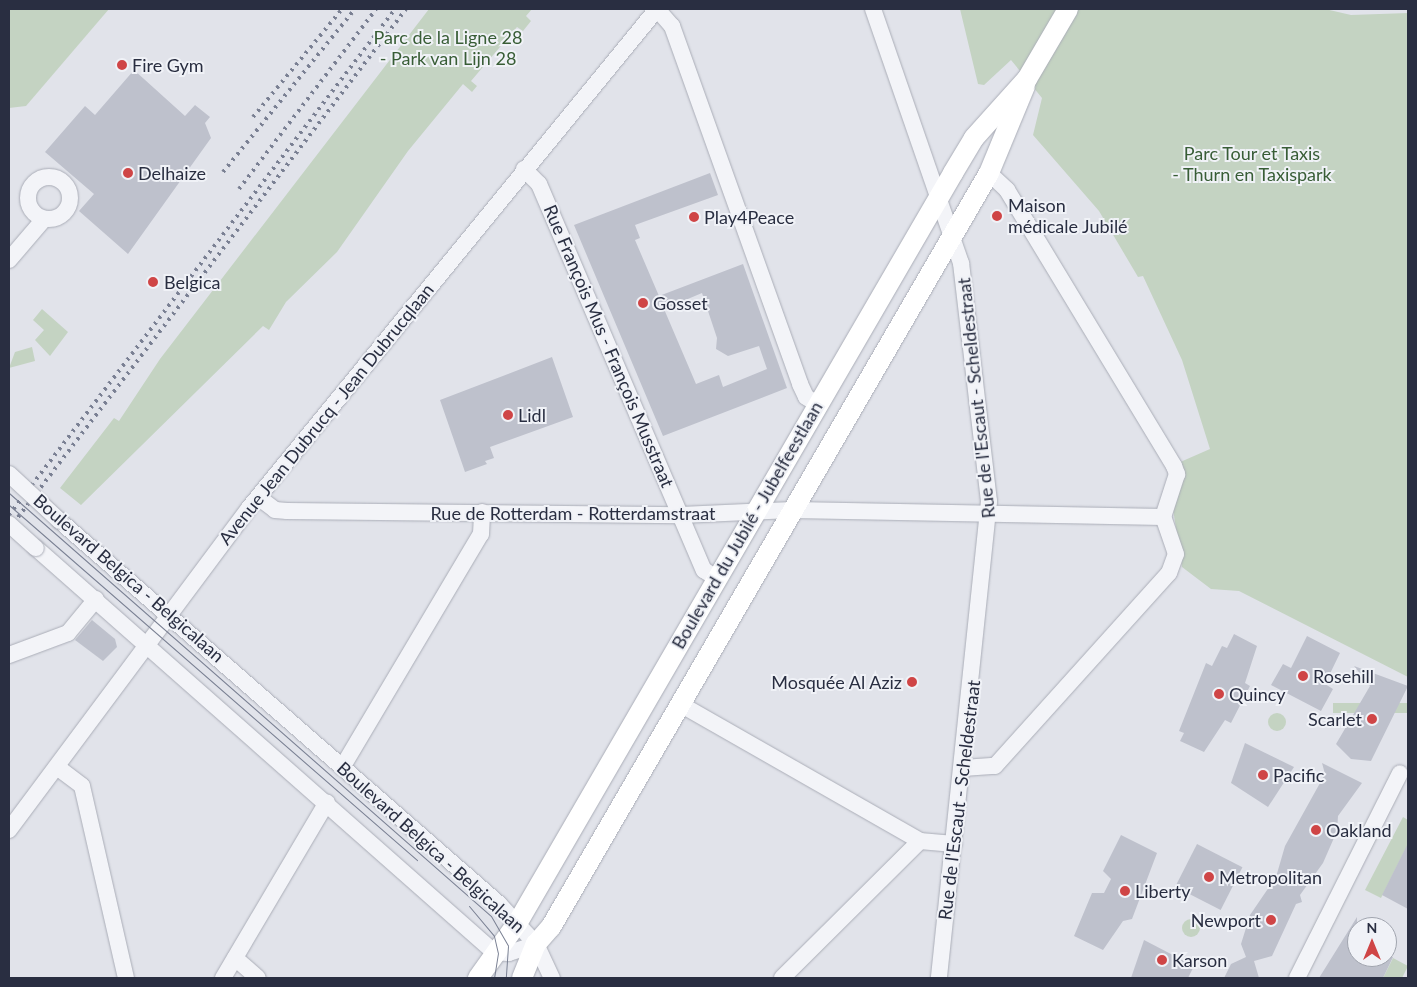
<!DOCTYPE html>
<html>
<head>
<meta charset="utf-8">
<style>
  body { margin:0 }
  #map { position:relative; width:1417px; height:987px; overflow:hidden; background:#e1e3ea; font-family:Lato,sans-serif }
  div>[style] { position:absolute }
  .green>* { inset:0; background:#c4d3c2; transform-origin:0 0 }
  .round { border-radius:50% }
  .building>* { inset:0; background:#bec1cc; transform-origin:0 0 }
  .roads { filter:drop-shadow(0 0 1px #aaadb7) drop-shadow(0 0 1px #aaadb7) }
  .minor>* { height:16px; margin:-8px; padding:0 8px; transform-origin:8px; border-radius:8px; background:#f3f4f8 }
  .minor>.ring { margin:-8px; padding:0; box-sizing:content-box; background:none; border:16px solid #f3f4f8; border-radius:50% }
  .major>* { height:20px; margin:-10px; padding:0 10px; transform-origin:10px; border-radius:10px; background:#fff }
  .tram>* { height:1px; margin:-0.5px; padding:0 0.5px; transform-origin:0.5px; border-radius:0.5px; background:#7a8093 }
  .rail>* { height:4px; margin-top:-2px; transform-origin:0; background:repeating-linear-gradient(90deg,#7a8093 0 2.5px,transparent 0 7.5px) }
  .bridges { filter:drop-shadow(0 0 1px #aaadb7) drop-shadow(0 0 1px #aaadb7) }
  .minor-bridge>* { height:16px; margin:-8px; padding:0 8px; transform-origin:8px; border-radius:8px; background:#f3f4f8 }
  .dots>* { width:14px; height:14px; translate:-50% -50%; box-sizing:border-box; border:2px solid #f0f2f7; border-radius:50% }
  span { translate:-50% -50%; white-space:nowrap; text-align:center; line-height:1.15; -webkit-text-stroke:4px #f0f2f7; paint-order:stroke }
  .park-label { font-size:18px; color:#385d36 }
  .poi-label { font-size:18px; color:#292e41 }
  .left { translate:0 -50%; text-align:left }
  .right { translate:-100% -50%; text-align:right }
  .street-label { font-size:18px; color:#292e41 }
  .frame { position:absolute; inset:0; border:10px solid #292e41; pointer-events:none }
  .north { position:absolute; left:1347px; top:917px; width:50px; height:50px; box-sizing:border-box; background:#f0f2f7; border:1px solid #a0a4ae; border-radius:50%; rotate:0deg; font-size:14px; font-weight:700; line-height:20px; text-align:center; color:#292e41 }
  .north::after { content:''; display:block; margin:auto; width:18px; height:22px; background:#cf4546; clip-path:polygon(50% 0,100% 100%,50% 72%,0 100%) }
</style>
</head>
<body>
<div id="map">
  <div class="green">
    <i style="clip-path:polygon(9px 9px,109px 9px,26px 106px,9px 108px)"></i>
    <i style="clip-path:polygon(429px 9px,532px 9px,526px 16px,531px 21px,523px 31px,517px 27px,471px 81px,477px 86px,472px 92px,463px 84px,408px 151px,337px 252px,286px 302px,269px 330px,263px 326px,81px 505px,60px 488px,114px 418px,119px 421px,160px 359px)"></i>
    <i style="clip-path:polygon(960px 9px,1325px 9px,1351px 15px,1408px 13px,1408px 677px,1239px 591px,1211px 589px,1182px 567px,1173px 509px,1178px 463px,1210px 449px,1182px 360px,1143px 276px,1138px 277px,1099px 211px,1033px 135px,1042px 98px,1011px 60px,984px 85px,978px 84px)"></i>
    <i style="clip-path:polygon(42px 309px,68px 332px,50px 356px,35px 340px,44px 330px,33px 320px)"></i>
    <i style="clip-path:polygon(32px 347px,35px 361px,9px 368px,15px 352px)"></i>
    <i style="left:1408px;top:703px;width:10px;height:75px;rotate:90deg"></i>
    <i class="round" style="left:1268px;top:713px;width:18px;height:18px"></i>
    <i style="clip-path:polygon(1403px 817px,1408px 820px,1408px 852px,1405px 850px,1381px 898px,1365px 890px)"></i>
    <i class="round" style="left:1182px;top:919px;width:18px;height:18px"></i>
    <i style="clip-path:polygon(1393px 958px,1408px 966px,1402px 978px,1383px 978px)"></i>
  </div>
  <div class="building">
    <i style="clip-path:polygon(134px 70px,185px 116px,195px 105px,210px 117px,205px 123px,211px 138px,128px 254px,79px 211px,94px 194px,45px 152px,85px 106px,95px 115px)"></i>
    <i style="clip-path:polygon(evenodd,710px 173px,718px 195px,635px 225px,640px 238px,635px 240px,659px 296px,743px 264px,787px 388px,663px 436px,574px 225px,710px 173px,702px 293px,717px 338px,716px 349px,728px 356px,759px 346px,767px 369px,723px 387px,719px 375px,696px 384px,664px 309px,702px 293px)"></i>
    <i style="clip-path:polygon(552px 357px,573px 417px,490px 447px,494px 458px,485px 461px,487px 464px,465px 472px,440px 400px)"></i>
    <i style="clip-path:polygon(92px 620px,115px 639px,117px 647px,103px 661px,75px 640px)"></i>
    <i style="clip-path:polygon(1234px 634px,1257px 646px,1245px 683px,1250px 686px,1231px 723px,1225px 720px,1204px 752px,1180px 741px,1184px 733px,1179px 731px,1206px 663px,1212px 666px,1222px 646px,1227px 648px)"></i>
    <i style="clip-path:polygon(1307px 636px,1340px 653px,1325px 684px,1333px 689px,1321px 711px,1271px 685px,1283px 664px,1291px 668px)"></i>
    <i style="clip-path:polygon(1354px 666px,1408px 686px,1371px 761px,1351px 759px,1336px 744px,1370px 686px)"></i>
    <i style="clip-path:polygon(1245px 743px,1294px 767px,1268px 807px,1231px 783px)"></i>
    <i style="clip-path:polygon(1322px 763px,1362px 783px,1338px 816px,1337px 831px,1323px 863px,1300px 895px,1302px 902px,1296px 904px,1272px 956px,1254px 961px,1259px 978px,1224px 978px,1231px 964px,1246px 957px,1241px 944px,1250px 915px,1276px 877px,1285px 846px,1325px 774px)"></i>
    <i style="clip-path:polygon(1121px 835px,1157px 853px,1132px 919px,1123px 921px,1103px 950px,1074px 936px,1092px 893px,1104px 893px,1111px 879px,1103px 871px)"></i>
    <i style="clip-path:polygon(1408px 843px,1408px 909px,1382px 895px)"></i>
    <i style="left:1197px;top:844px;width:51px;height:48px;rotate:27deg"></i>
    <i style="clip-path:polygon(1357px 917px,1357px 957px,1393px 957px,1383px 978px,1319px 978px)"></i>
    <i style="clip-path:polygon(1144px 940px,1194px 966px,1188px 978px,1131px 978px)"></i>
  </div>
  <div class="roads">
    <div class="minor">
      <i style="left:657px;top:9px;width:23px;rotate:49deg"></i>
      <i style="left:672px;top:26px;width:380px;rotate:70.3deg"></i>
      <i style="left:800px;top:384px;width:14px;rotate:65deg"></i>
      <i style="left:806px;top:397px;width:13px;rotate:32deg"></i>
      <i style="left:873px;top:9px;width:269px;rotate:70.9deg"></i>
      <i style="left:961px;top:263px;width:240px;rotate:83.3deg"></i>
      <i style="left:989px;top:501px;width:480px;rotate:96deg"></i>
      <i style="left:524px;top:169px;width:21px;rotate:45deg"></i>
      <i style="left:539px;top:184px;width:420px;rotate:66.9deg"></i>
      <i style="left:704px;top:570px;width:14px;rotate:34deg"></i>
      <i style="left:989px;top:173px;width:25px;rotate:43deg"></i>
      <i style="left:1007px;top:190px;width:323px;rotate:58.8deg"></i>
      <i style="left:1174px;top:466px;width:9px;rotate:69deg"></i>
      <i style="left:1177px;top:474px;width:45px;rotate:108deg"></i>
      <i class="ring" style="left:28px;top:177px;width:26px;height:26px"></i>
      <i style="left:9px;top:260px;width:54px;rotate:-49.5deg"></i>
      <i style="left:258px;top:497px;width:21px;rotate:37deg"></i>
      <i style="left:275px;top:510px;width:12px;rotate:5deg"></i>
      <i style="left:287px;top:511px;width:394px;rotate:0.6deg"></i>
      <i style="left:681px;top:515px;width:112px;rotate:-2.6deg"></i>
      <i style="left:793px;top:510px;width:370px;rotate:1.1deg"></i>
      <i style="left:60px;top:521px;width:583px;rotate:41.1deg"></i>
      <i style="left:499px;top:904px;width:54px;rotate:47.2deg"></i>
      <i style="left:536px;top:944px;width:38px;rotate:65deg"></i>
      <i style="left:36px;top:548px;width:611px;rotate:41.42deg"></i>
      <i style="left:494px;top:952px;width:15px;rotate:4deg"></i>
      <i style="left:509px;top:953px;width:28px;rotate:-18deg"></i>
      <i style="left:9px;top:655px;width:63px;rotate:-20.4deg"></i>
      <i style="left:68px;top:633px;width:44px;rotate:-50.5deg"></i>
      <i style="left:680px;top:704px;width:276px;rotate:29.7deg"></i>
      <i style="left:920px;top:841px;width:34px;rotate:5deg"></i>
      <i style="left:343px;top:766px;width:270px;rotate:-59.3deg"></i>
      <i style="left:481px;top:534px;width:22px;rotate:-87deg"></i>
      <i style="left:57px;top:767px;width:31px;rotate:37deg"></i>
      <i style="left:82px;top:786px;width:197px;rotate:77.1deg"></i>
      <i style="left:963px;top:768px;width:32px;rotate:-4deg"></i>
      <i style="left:995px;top:766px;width:260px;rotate:-48deg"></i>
      <i style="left:1169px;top:573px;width:20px;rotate:-70deg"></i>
      <i style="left:1176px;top:554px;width:39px;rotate:-109deg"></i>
      <i style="left:9px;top:830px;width:402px;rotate:-53.3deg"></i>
      <i style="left:249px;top:508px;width:645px;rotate:-50.73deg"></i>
      <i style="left:235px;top:958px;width:30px;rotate:41deg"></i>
      <i style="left:223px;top:978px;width:204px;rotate:-59.4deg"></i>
      <i style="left:782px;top:978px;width:194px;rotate:-44.8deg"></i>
      <i style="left:1297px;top:978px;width:229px;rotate:-63.3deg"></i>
    </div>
    <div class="major">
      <i style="left:478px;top:978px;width:69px;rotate:-54.5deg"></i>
      <i style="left:518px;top:922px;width:866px;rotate:-59.85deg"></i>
      <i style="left:953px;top:173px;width:41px;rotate:-59deg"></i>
      <i style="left:974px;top:138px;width:79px;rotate:-48.1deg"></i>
      <i style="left:1027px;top:79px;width:81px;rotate:-59.6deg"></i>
      <i style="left:522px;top:978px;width:37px;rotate:-68deg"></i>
      <i style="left:536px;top:944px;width:23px;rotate:-49deg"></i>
      <i style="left:551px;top:927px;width:872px;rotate:-59.85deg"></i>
      <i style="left:989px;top:173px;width:94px;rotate:-67.5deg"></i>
    </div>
  </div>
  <div class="tram">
    <i style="left:9px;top:493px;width:641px;rotate:41.27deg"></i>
    <i style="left:491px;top:916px;width:34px;rotate:60deg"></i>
    <i style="left:508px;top:946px;width:32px;rotate:94deg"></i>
    <i style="left:9px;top:505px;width:541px;rotate:41.03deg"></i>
    <i style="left:469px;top:906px;width:39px;rotate:50deg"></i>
    <i style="left:494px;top:936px;width:17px;rotate:77deg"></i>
    <i style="left:498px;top:953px;width:25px;rotate:99deg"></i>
  </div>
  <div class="rail">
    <i style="left:253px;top:117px;width:140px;rotate:-50.5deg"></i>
    <i style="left:223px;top:172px;width:210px;rotate:-51deg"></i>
    <i style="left:239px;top:189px;width:226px;rotate:-52.7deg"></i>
    <i style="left:9px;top:515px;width:636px;rotate:-52.66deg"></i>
    <i style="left:9px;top:529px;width:654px;rotate:-52.64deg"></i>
  </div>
  <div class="bridges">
    <div class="minor-bridge">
      <i style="left:9px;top:474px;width:69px;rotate:42.7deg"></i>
      <i style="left:9px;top:524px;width:36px;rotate:42deg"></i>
    </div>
  </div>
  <div class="dots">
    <i style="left:122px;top:65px;background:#cf4546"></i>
    <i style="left:128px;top:173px;background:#cf4546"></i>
    <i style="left:997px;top:216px;background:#cf4546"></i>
    <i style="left:694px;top:217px;background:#cf4546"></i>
    <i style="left:153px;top:282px;background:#cf4546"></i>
    <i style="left:643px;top:303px;background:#cf4546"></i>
    <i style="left:508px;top:415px;background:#cf4546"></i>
    <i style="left:1303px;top:676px;background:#cf4546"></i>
    <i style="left:912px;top:682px;background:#cf4546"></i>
    <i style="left:1219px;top:694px;background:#cf4546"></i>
    <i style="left:1372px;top:719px;background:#cf4546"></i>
    <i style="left:1263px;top:775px;background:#cf4546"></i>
    <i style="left:1316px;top:830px;background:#cf4546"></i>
    <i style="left:1209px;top:877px;background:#cf4546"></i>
    <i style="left:1125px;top:891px;background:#cf4546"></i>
    <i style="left:1271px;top:920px;background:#cf4546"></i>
    <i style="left:1162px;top:960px;background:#cf4546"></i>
  </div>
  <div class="park-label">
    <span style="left:448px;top:48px">Parc de la Ligne 28<br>- Park van Lijn 28</span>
    <span style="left:1252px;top:164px">Parc Tour et Taxis<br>- Thurn en Taxispark</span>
  </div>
  <div class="poi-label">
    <span class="left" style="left:132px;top:65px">Fire Gym</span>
    <span class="left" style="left:138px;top:173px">Delhaize</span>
    <span class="left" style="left:1008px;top:216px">Maison<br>médicale Jubilé</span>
    <span class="left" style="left:704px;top:217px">Play4Peace</span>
    <span class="left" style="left:164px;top:282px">Belgica</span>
    <span class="left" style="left:653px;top:303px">Gosset</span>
    <span class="left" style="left:518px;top:415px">Lidl</span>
    <span class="left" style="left:1313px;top:676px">Rosehill</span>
    <span class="right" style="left:902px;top:682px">Mosquée Al Aziz</span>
    <span class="left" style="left:1229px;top:694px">Quincy</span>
    <span class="right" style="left:1362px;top:719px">Scarlet</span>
    <span class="left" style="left:1273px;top:775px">Pacific</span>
    <span class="left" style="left:1326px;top:830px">Oakland</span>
    <span class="left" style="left:1219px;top:877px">Metropolitan</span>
    <span class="left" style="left:1135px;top:891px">Liberty</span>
    <span class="right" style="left:1261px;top:920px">Newport</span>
    <span class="left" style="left:1172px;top:960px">Karson</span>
  </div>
  <div class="street-label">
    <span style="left:609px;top:346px;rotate:67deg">Rue François Mus - François Musstraat</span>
    <span style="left:976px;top:398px;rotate:-96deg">Rue de l'Escaut - Scheldestraat</span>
    <span style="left:326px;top:414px;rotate:-51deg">Avenue Jean Dubrucq - Jean Dubrucqlaan</span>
    <span style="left:573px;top:513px">Rue de Rotterdam - Rotterdamstraat</span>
    <span style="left:747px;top:525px;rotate:-60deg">Boulevard du Jubilé - Jubelfeestlaan</span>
    <span style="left:129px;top:578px;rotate:41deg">Boulevard Belgica - Belgicalaan</span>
    <span style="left:959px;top:800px;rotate:-83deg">Rue de l'Escaut - Scheldestraat</span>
    <span style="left:431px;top:847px;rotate:42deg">Boulevard Belgica - Belgicalaan</span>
  </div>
  <div class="frame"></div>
  <div class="north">N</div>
</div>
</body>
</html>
